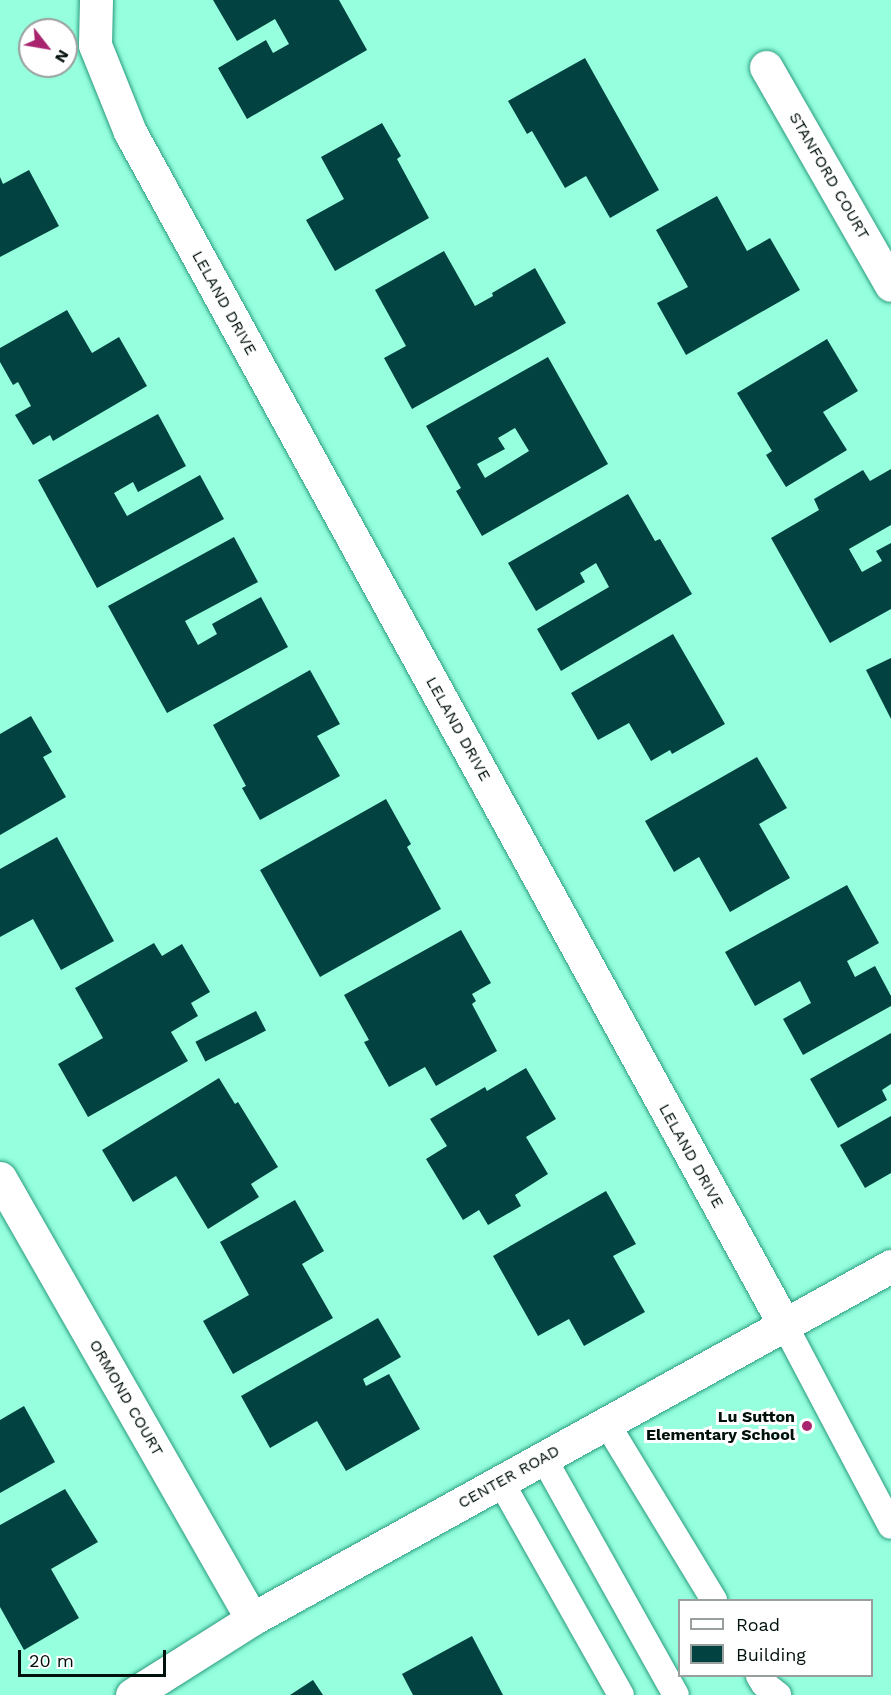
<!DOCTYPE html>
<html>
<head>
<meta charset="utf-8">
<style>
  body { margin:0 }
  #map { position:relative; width:891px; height:1695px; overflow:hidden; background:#95ffde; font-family:"Work Sans",sans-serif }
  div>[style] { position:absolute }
  .building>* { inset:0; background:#024341; transform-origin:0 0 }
  .roads { filter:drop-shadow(0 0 2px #299c7f) drop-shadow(0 0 2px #299c7f) }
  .service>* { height:26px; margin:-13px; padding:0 13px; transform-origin:13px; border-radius:13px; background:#fff }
  .minor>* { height:33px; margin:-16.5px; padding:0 16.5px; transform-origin:16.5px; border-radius:16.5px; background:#fff }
  .dots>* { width:16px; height:16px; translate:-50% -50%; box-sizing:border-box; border:3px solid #fff; border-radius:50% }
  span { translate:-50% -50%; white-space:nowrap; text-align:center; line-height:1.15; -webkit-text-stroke:6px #fff; paint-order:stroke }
  .street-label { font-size:16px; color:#00100a }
  .poi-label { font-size:16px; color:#00100a; font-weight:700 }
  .right { translate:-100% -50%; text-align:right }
  .legend { position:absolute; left:678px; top:1599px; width:195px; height:78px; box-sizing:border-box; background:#fff; border:2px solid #999f9d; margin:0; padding:8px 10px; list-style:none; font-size:18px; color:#00100a }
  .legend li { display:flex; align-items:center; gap:12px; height:30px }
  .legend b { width:30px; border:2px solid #999f9d }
  .north { position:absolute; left:18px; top:18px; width:60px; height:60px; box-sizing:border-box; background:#fff; border:2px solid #999f9d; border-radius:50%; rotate:121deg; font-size:16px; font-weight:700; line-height:24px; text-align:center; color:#00100a }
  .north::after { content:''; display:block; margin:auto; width:21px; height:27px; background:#a8246e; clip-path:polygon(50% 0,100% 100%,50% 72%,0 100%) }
  .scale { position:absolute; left:18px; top:1650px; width:148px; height:27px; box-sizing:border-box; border:3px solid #00100a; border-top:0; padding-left:8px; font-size:18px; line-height:21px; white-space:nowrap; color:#00100a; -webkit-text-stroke:4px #fff; paint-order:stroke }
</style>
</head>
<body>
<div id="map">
  <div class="building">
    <i style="clip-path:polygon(213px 0,339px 0,367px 50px,247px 119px,218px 68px,266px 40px,273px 53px,289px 44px,275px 19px,237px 41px)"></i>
    <i style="clip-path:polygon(585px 58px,659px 190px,610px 218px,586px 176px,565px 188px,532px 131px,527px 134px,508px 101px)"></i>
    <i style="clip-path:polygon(382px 123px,401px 156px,397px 159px,429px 218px,335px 271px,306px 220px,344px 199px,321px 157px)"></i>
    <i style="clip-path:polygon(29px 170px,59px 226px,0 257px,0 177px,3px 184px)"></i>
    <i style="clip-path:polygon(717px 196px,747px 251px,770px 238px,800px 290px,686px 355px,657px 303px,688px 287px,656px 230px)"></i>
    <i style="clip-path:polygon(444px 251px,475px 306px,493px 296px,492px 293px,535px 268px,566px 323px,412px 409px,384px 358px,406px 346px,375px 290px)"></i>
    <i style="clip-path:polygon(67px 310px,92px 353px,119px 337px,147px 386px,53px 441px,50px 435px,33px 445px,15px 415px,31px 406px,18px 382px,13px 385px,0 362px,0 348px)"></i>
    <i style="clip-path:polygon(827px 339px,858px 391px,823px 412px,847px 450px,786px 487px,766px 455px,772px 451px,737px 393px)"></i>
    <i style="clip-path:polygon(evenodd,548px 357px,608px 464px,482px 536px,456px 491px,461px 488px,426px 426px,548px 357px,515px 428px,529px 451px,485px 478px,477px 464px,505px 449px,498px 438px,515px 428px)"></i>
    <i style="clip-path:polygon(158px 414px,186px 466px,138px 492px,133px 482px,114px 493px,127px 516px,200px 475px,224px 519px,97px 588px,38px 480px)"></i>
    <i style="clip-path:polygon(891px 469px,891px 525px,849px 549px,862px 572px,882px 561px,876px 551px,891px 543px,891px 609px,830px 643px,771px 538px,819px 510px,814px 499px,863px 470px,870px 481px)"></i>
    <i style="clip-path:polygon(628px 494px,655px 541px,660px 539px,692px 594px,561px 671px,537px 629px,609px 587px,596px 563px,580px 573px,585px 582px,536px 611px,508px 563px)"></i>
    <i style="clip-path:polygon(234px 537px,258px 582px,185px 621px,198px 645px,217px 634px,212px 624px,261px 597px,288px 647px,167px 713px,108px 606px)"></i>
    <i style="clip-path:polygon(673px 634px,725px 724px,672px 754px,670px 750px,651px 761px,629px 723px,598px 740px,571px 693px)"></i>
    <i style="clip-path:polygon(891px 658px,891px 719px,866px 670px)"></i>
    <i style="clip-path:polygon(310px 670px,340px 724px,317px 736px,340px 776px,260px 820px,242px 788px,246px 786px,213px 725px)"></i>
    <i style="clip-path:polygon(31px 716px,52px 752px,43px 757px,66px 797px,0 835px,0 734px)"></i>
    <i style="clip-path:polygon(757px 757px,787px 808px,759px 824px,790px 878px,730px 912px,699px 857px,674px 872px,645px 821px)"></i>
    <i style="clip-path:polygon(386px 799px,411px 844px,407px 847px,441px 909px,320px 977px,260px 870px)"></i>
    <i style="clip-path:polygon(57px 837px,114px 941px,61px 970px,33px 919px,0 937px,0 869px)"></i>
    <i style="clip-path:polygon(847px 885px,879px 943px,847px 961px,855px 977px,875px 966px,891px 996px,891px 1006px,803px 1055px,783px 1019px,811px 1003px,800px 981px,755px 1006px,725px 952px)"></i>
    <i style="clip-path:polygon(461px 930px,491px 983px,472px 994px,476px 1001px,472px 1004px,497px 1051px,436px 1086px,425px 1067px,389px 1087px,364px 1042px,369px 1040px,344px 995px)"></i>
    <i style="clip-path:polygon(154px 943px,162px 956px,182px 944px,210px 992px,191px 1003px,198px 1016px,171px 1032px,188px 1061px,88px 1117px,58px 1064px,103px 1038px,75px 988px)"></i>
    <i style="left:256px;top:1011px;width:22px;height:68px;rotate:63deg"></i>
    <i style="clip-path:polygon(891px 1033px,891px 1084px,882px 1090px,887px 1100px,838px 1128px,810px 1079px)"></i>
    <i style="clip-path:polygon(526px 1068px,556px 1119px,526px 1137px,548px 1174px,515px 1195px,521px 1206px,488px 1225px,479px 1210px,463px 1220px,426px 1159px,447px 1146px,430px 1119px,485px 1087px,487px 1091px)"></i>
    <i style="clip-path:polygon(219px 1078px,235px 1104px,238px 1102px,278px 1167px,251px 1184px,259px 1197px,208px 1229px,176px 1176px,133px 1202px,102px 1150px)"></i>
    <i style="clip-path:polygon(891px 1116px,891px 1173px,865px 1188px,840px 1145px)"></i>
    <i style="clip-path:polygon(606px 1191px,636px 1244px,613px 1256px,645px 1312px,584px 1346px,569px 1319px,538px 1336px,493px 1256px)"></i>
    <i style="clip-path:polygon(295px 1200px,324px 1251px,302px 1264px,333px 1318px,233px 1374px,203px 1321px,249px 1295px,220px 1242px)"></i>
    <i style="clip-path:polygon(378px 1318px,401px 1357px,363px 1379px,366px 1386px,389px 1374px,420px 1429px,346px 1471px,317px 1421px,270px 1448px,241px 1396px)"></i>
    <i style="clip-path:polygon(24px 1406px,55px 1462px,0 1493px,0 1420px)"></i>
    <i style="clip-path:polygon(65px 1489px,98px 1542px,51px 1569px,79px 1618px,24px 1650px,0 1607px,0 1525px)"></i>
    <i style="clip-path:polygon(472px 1636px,503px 1695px,413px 1695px,402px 1674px)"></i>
    <i style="clip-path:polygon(313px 1680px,323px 1695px,290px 1695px)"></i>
  </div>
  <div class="roads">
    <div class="service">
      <i style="left:785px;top:1326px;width:226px;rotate:62.1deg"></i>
      <i style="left:607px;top:1424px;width:206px;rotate:58.7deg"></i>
      <i style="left:544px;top:1459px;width:270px;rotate:60.8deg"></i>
      <i style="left:501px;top:1482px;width:244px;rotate:60.6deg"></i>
      <i style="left:759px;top:1676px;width:9px;rotate:58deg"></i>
      <i style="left:764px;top:1684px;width:18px;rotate:38deg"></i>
    </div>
    <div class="minor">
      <i style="left:96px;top:0;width:45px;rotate:91.3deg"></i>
      <i style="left:95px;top:45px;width:94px;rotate:68.1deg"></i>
      <i style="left:130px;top:132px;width:1362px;rotate:61.25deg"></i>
      <i style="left:766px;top:67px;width:251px;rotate:60.2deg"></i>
      <i style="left:0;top:1178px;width:508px;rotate:60.26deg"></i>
      <i style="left:132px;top:1695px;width:142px;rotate:-32.3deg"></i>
      <i style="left:252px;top:1619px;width:730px;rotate:-28.92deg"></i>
    </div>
  </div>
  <div class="dots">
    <i style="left:807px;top:1426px;background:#a8246e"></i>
  </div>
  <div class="street-label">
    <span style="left:829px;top:176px;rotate:60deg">STANFORD COURT</span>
    <span style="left:224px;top:303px;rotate:61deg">LELAND DRIVE</span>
    <span style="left:458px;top:729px;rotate:61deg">LELAND DRIVE</span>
    <span style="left:691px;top:1156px;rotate:61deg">LELAND DRIVE</span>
    <span style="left:126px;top:1398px;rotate:60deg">ORMOND COURT</span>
    <span style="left:509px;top:1477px;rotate:-29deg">CENTER ROAD</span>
  </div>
  <div class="poi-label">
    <span class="right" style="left:795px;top:1426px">Lu Sutton<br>Elementary School</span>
  </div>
  <ul class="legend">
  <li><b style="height:8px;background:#fff"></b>Road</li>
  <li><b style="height:16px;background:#024341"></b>Building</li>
  </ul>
  <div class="north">N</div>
  <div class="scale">20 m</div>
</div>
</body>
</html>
